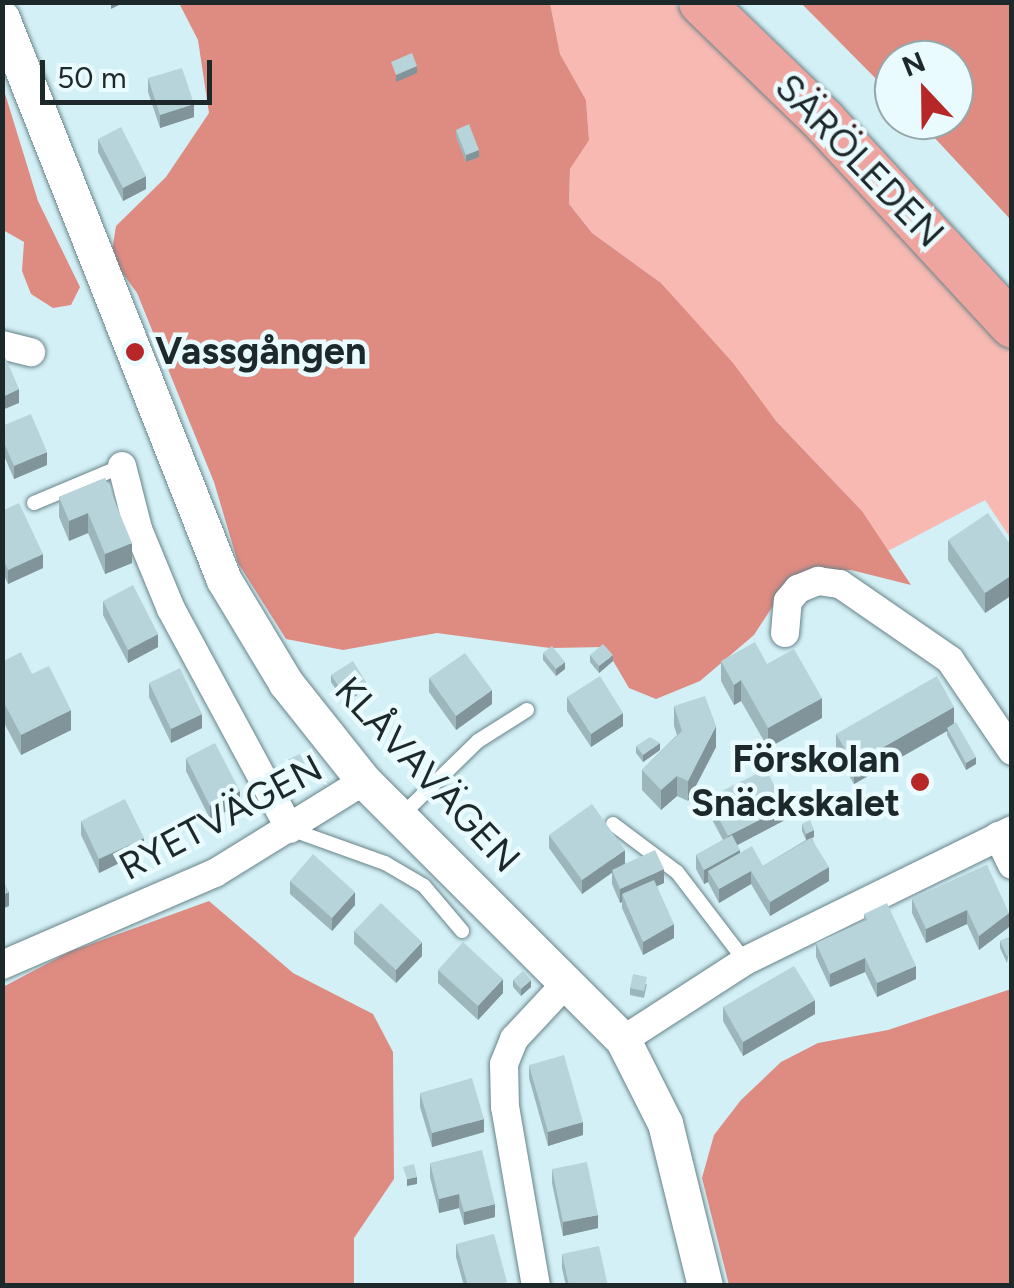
<!DOCTYPE html>
<html>
<head>
<meta charset="utf-8">
<style>
  body { margin:0 }
  #map { position:relative; width:1014px; height:1288px; overflow:hidden; background:#d3f0f6; font-family:Figtree,sans-serif }
  div>[style] { position:absolute }
  .green>* { inset:0; background:#f7b9b1 }
  .forest>* { inset:0; background:#de8b82 }
  .roads { filter:drop-shadow(0 0 2px #688388) drop-shadow(0 0 2px #688388) }
  .service>* { height:14px; margin:-7px; padding:0 7px; transform-origin:7px; border-radius:7px; background:#fff }
  .minor>* { height:28px; margin:-14px; padding:0 14px; transform-origin:14px; border-radius:14px; background:#fff }
  .tertiary>* { height:35px; margin:-17.5px; padding:0 17.5px; transform-origin:17.5px; border-radius:17.5px; background:#fff }
  .primary>* { height:45px; margin:-22.5px; padding:0 22.5px; transform-origin:22.5px; border-radius:22.5px; background:#eea49f }
  .wall>* { inset:0; background:#9db6bb }
  .shaded-wall>* { inset:0; background:#809499 }
  .building>* { inset:0; background:#b7d4da }
  .dots>* { width:28px; height:28px; translate:-50% -50%; box-sizing:border-box; border:5px solid #e9fbfe; border-radius:50% }
  span { translate:-50% -50%; white-space:nowrap; text-align:center; line-height:1.15; -webkit-text-stroke:9px #e9fbfe; paint-order:stroke }
  .street-label { font-size:38px; color:#1d282b }
  .poi-label { font-size:38px; color:#1d282b; font-weight:700 }
  .left { translate:0 -50%; text-align:left }
  .right { translate:-100% -50%; text-align:right }
  .frame { position:absolute; inset:0; border:5px solid #1d282b; pointer-events:none }
  .north { position:absolute; left:874px; top:40px; width:100px; height:100px; box-sizing:border-box; background:#e9fbfe; border:2px solid #97a7aa; border-radius:50%; rotate:338deg; font-size:28px; font-weight:700; line-height:40px; text-align:center; color:#1d282b }
  .north::after { content:''; display:block; margin:auto; width:35px; height:45px; background:#b72728; clip-path:polygon(50% 0,100% 100%,50% 72%,0 100%) }
  .scale { position:absolute; left:40px; top:60px; width:172px; height:45px; box-sizing:border-box; border:5px solid #1d282b; border-top:0; padding-left:12px; font-size:30px; line-height:35px; white-space:nowrap; color:#1d282b; -webkit-text-stroke:8px #e9fbfe; paint-order:stroke }
</style>
</head>
<body>
<div id="map">
  <div class="green">
    <i style="clip-path:polygon(550px 3px,673px 3px,797px 112px,1011px 344px,1011px 539px,985px 500px,888px 551px,862px 511px,776px 421px,661px 283px,592px 233px,569px 204px,570px 169px,589px 139px,586px 100px,560px 54px)"></i>
  </div>
  <div class="forest">
    <i style="clip-path:polygon(179px 3px,550px 3px,560px 54px,586px 100px,589px 140px,570px 169px,569px 204px,592px 233px,661px 283px,733px 363px,776px 421px,862px 511px,911px 585px,851px 570px,793px 575px,754px 635px,700px 681px,656px 699px,629px 688px,605px 647px,550px 648px,437px 633px,343px 650px,286px 639px,238px 563px,214px 482px,137px 293px,111px 257px,116px 226px,166px 177px,209px 113px,198px 40px)"></i>
    <i style="clip-path:polygon(801px 3px,1011px 3px,1011px 220px,918px 120px,954px 120px,954px 60px,894px 60px,894px 97px)"></i>
    <i style="clip-path:polygon(3px 87px,38px 201px,80px 287px,71px 305px,53px 308px,31px 294px,22px 271px,24px 242px,3px 230px)"></i>
    <i style="clip-path:polygon(209px 901px,293px 973px,373px 1014px,393px 1052px,394px 1179px,354px 1238px,354px 1285px,3px 1285px,3px 987px,69px 952px)"></i>
    <i style="clip-path:polygon(1011px 989px,1011px 1285px,729px 1285px,702px 1178px,714px 1135px,741px 1100px,781px 1062px,818px 1043px,888px 1030px)"></i>
  </div>
  <div class="roads">
    <div class="service">
      <i style="left:34px;top:503px;width:95px;rotate:-22.8deg"></i>
      <i style="left:402px;top:815px;width:106px;rotate:-44.2deg"></i>
      <i style="left:478px;top:741px;width:58px;rotate:-32.3deg"></i>
      <i style="left:613px;top:824px;width:80px;rotate:36.9deg"></i>
      <i style="left:677px;top:872px;width:112px;rotate:52.6deg"></i>
      <i style="left:290px;top:829px;width:101px;rotate:19.7deg"></i>
      <i style="left:385px;top:863px;width:45px;rotate:30.5deg"></i>
      <i style="left:424px;top:886px;width:59px;rotate:49.8deg"></i>
    </div>
    <div class="minor">
      <i style="left:2px;top:345px;width:30px;rotate:14deg"></i>
      <i style="left:122px;top:466px;width:65px;rotate:75.7deg"></i>
      <i style="left:138px;top:529px;width:87px;rotate:67.6deg"></i>
      <i style="left:171px;top:609px;width:250px;rotate:61.6deg"></i>
      <i style="left:785px;top:633px;width:32px;rotate:-85deg"></i>
      <i style="left:788px;top:601px;width:16px;rotate:-50deg"></i>
      <i style="left:798px;top:589px;width:22px;rotate:-22deg"></i>
      <i style="left:818px;top:581px;width:22px;rotate:8deg"></i>
      <i style="left:840px;top:584px;width:134px;rotate:34.6deg"></i>
      <i style="left:950px;top:660px;width:110px;rotate:55.7deg"></i>
      <i style="left:998px;top:836px;width:32px;rotate:64deg"></i>
      <i style="left:2px;top:965px;width:232px;rotate:-23.4deg"></i>
      <i style="left:215px;top:873px;width:175px;rotate:-31.7deg"></i>
      <i style="left:623px;top:1040px;width:145px;rotate:-32.9deg"></i>
      <i style="left:745px;top:961px;width:297px;rotate:-26.1deg"></i>
      <i style="left:536px;top:1286px;width:182px;rotate:-99.8deg"></i>
      <i style="left:505px;top:1107px;width:43px;rotate:-91.3deg"></i>
      <i style="left:504px;top:1064px;width:27px;rotate:-68deg"></i>
      <i style="left:514px;top:1039px;width:79px;rotate:-47deg"></i>
    </div>
    <div class="tertiary">
      <i style="left:2px;top:18px;width:604px;rotate:68.45deg"></i>
      <i style="left:224px;top:580px;width:120px;rotate:59deg"></i>
      <i style="left:286px;top:683px;width:125px;rotate:51.5deg"></i>
      <i style="left:364px;top:781px;width:366px;rotate:45deg"></i>
      <i style="left:623px;top:1040px;width:93px;rotate:63.2deg"></i>
      <i style="left:665px;top:1123px;width:168px;rotate:76.2deg"></i>
    </div>
    <div class="primary">
      <i style="left:701px;top:2px;width:170px;rotate:44deg"></i>
      <i style="left:823px;top:120px;width:279px;rotate:47.3deg"></i>
    </div>
  </div>
  <div class="wall">
    <i style="clip-path:polygon(148px 78px,194px 117px,160px 128px,148px 92px)"></i>
    <i style="clip-path:polygon(456px 130px,479px 157px,466px 162px,456px 137px)"></i>
    <i style="clip-path:polygon(98px 139px,146px 189px,123px 201px,98px 152px)"></i>
    <i style="clip-path:polygon(2px 426px,47px 465px,14px 479px,2px 451px)"></i>
    <i style="clip-path:polygon(105px 478px,132px 563px,105px 574px,88px 533px,69px 541px,59px 517px,59px 497px)"></i>
    <i style="clip-path:polygon(2px 511px,43px 568px,8px 584px,2px 571px)"></i>
    <i style="clip-path:polygon(948px 540px,1012px 547px,1012px 595px,985px 613px,948px 560px)"></i>
    <i style="clip-path:polygon(103px 601px,158px 647px,128px 663px,103px 615px)"></i>
    <i style="clip-path:polygon(543px 653px,565px 669px,556px 676px,543px 660px)"></i>
    <i style="clip-path:polygon(590px 655px,613px 661px,599px 673px,590px 662px)"></i>
    <i style="clip-path:polygon(721px 661px,767px 664px,822px 718px,768px 748px,741px 701px,734px 705px,721px 681px)"></i>
    <i style="clip-path:polygon(2px 662px,32px 674px,71px 730px,21px 755px,2px 719px)"></i>
    <i style="clip-path:polygon(331px 675px,366px 689px,345px 703px,331px 682px)"></i>
    <i style="clip-path:polygon(429px 678px,492px 704px,456px 730px,429px 692px)"></i>
    <i style="clip-path:polygon(149px 683px,202px 728px,171px 743px,149px 697px)"></i>
    <i style="clip-path:polygon(567px 697px,623px 726px,591px 747px,567px 711px)"></i>
    <i style="clip-path:polygon(674px 706px,716px 747px,688px 801px,677px 796px,661px 810px,642px 790px,642px 770px,677px 735px,674px 726px)"></i>
    <i style="clip-path:polygon(954px 724px,976px 764px,966px 770px,947px 735px,947px 731px,854px 784px,836px 754px,836px 734px)"></i>
    <i style="clip-path:polygon(636px 746px,660px 750px,643px 762px,636px 753px)"></i>
    <i style="clip-path:polygon(186px 758px,240px 805px,210px 819px,186px 771px)"></i>
    <i style="clip-path:polygon(287px 760px,307px 776px,294px 782px,287px 767px)"></i>
    <i style="clip-path:polygon(708px 798px,785px 820px,737px 845px,740px 853px,763px 866px,806px 840px,802px 831px,802px 824px,814px 837px,812px 838px,829px 881px,770px 916px,751px 884px,719px 903px,708px 882px,704px 884px,696px 869px,696px 855px,723px 840px,708px 812px)"></i>
    <i style="clip-path:polygon(81px 821px,144px 851px,99px 873px,81px 835px)"></i>
    <i style="clip-path:polygon(549px 835px,625px 863px,664px 883px,657px 886px,674px 938px,643px 955px,622px 908px,622px 902px,620px 903px,612px 884px,612px 873px,582px 894px,549px 848px)"></i>
    <i style="clip-path:polygon(987px 865px,1009px 927px,979px 950px,967px 924px,926px 943px,912px 913px,912px 899px)"></i>
    <i style="clip-path:polygon(290px 881px,355px 905px,332px 931px,290px 894px)"></i>
    <i style="clip-path:polygon(864px 914px,916px 979px,877px 997px,865px 972px,830px 987px,816px 957px,816px 943px,864px 921px)"></i>
    <i style="clip-path:polygon(354px 931px,422px 956px,396px 983px,354px 944px)"></i>
    <i style="clip-path:polygon(1012px 936px,1007px 963px,1000px 948px,1000px 941px)"></i>
    <i style="clip-path:polygon(438px 970px,503px 993px,478px 1020px,438px 983px)"></i>
    <i style="clip-path:polygon(513px 980px,531px 987px,521px 996px,513px 987px)"></i>
    <i style="clip-path:polygon(647px 984px,644px 998px,630px 995px,630px 988px)"></i>
    <i style="clip-path:polygon(723px 1007px,815px 1014px,743px 1056px,723px 1021px)"></i>
    <i style="clip-path:polygon(529px 1065px,583px 1135px,548px 1146px,529px 1078px)"></i>
    <i style="clip-path:polygon(420px 1093px,484px 1132px,432px 1147px,420px 1107px)"></i>
    <i style="clip-path:polygon(430px 1163px,495px 1217px,464px 1225px,459px 1208px,439px 1213px,430px 1177px)"></i>
    <i style="clip-path:polygon(552px 1169px,598px 1228px,563px 1236px,552px 1183px)"></i>
    <i style="clip-path:polygon(456px 1244px,507px 1286px,464px 1286px,456px 1257px)"></i>
    <i style="clip-path:polygon(562px 1254px,608px 1286px,566px 1286px,562px 1268px)"></i>
  </div>
  <div class="shaded-wall">
    <i style="clip-path:polygon(111px 2px,125px 2px,111px 9px)"></i>
    <i style="clip-path:polygon(417px 66px,417px 73px,396px 82px,396px 75px)"></i>
    <i style="clip-path:polygon(194px 104px,194px 117px,160px 128px,160px 115px)"></i>
    <i style="clip-path:polygon(479px 150px,479px 157px,466px 162px,466px 155px)"></i>
    <i style="clip-path:polygon(146px 176px,146px 189px,123px 201px,123px 188px)"></i>
    <i style="clip-path:polygon(5px 278px,5px 292px,2px 293px,2px 279px)"></i>
    <i style="clip-path:polygon(19px 389px,19px 403px,2px 410px,2px 397px)"></i>
    <i style="clip-path:polygon(47px 452px,47px 465px,14px 479px,14px 466px)"></i>
    <i style="clip-path:polygon(88px 513px,88px 533px,69px 541px,69px 521px)"></i>
    <i style="clip-path:polygon(132px 543px,132px 563px,105px 574px,105px 554px)"></i>
    <i style="clip-path:polygon(43px 554px,43px 568px,8px 584px,8px 570px)"></i>
    <i style="clip-path:polygon(1012px 575px,1012px 595px,985px 613px,985px 593px)"></i>
    <i style="clip-path:polygon(158px 634px,158px 647px,128px 663px,128px 650px)"></i>
    <i style="clip-path:polygon(613px 655px,613px 661px,599px 673px,599px 666px)"></i>
    <i style="clip-path:polygon(565px 662px,565px 669px,556px 676px,556px 669px)"></i>
    <i style="clip-path:polygon(741px 680px,741px 701px,734px 705px,734px 685px)"></i>
    <i style="clip-path:polygon(366px 682px,366px 689px,345px 703px,345px 696px)"></i>
    <i style="clip-path:polygon(492px 690px,492px 704px,456px 730px,456px 716px)"></i>
    <i style="clip-path:polygon(822px 698px,822px 718px,768px 748px,768px 728px)"></i>
    <i style="clip-path:polygon(954px 707px,954px 727px,854px 784px,854px 764px)"></i>
    <i style="clip-path:polygon(71px 710px,71px 730px,21px 755px,21px 735px)"></i>
    <i style="clip-path:polygon(623px 713px,623px 726px,591px 747px,591px 734px)"></i>
    <i style="clip-path:polygon(202px 714px,202px 728px,171px 743px,171px 729px)"></i>
    <i style="clip-path:polygon(716px 726px,716px 747px,688px 801px,688px 781px)"></i>
    <i style="clip-path:polygon(660px 743px,660px 750px,643px 762px,643px 755px)"></i>
    <i style="clip-path:polygon(976px 757px,976px 764px,966px 770px,966px 763px)"></i>
    <i style="clip-path:polygon(307px 769px,307px 776px,294px 782px,294px 775px)"></i>
    <i style="clip-path:polygon(677px 776px,677px 796px,661px 810px,661px 790px)"></i>
    <i style="clip-path:polygon(240px 791px,240px 805px,210px 819px,210px 806px)"></i>
    <i style="clip-path:polygon(785px 807px,785px 820px,728px 850px,728px 836px)"></i>
    <i style="clip-path:polygon(814px 830px,814px 837px,806px 840px,806px 834px)"></i>
    <i style="clip-path:polygon(144px 838px,144px 851px,99px 873px,99px 859px)"></i>
    <i style="clip-path:polygon(625px 850px,625px 863px,582px 894px,582px 880px)"></i>
    <i style="clip-path:polygon(740px 850px,740px 864px,708px 871px,708px 882px,704px 884px,704px 870px)"></i>
    <i style="clip-path:polygon(829px 867px,829px 881px,770px 916px,770px 902px)"></i>
    <i style="clip-path:polygon(664px 869px,664px 883px,625px 901px,622px 894px,622px 902px,620px 903px,620px 889px)"></i>
    <i style="clip-path:polygon(751px 871px,751px 884px,719px 903px,719px 889px)"></i>
    <i style="clip-path:polygon(9px 892px,9px 906px,2px 909px,2px 895px)"></i>
    <i style="clip-path:polygon(355px 892px,355px 905px,332px 931px,332px 918px)"></i>
    <i style="clip-path:polygon(967px 910px,967px 924px,926px 943px,926px 929px)"></i>
    <i style="clip-path:polygon(1009px 913px,1009px 927px,979px 950px,979px 936px)"></i>
    <i style="clip-path:polygon(674px 924px,674px 938px,643px 955px,643px 942px)"></i>
    <i style="clip-path:polygon(422px 942px,422px 956px,396px 983px,396px 970px)"></i>
    <i style="clip-path:polygon(865px 958px,865px 972px,830px 987px,830px 974px)"></i>
    <i style="clip-path:polygon(916px 966px,916px 979px,877px 997px,877px 983px)"></i>
    <i style="clip-path:polygon(503px 979px,503px 993px,478px 1020px,478px 1006px)"></i>
    <i style="clip-path:polygon(531px 980px,531px 987px,521px 996px,521px 989px)"></i>
    <i style="clip-path:polygon(815px 1000px,815px 1014px,743px 1056px,743px 1042px)"></i>
    <i style="clip-path:polygon(484px 1119px,484px 1132px,432px 1147px,432px 1133px)"></i>
    <i style="clip-path:polygon(583px 1122px,583px 1135px,548px 1146px,548px 1132px)"></i>
    <i style="clip-path:polygon(417px 1177px,417px 1184px,407px 1186px,407px 1179px)"></i>
    <i style="clip-path:polygon(459px 1194px,459px 1208px,439px 1213px,439px 1199px)"></i>
    <i style="clip-path:polygon(495px 1204px,495px 1217px,464px 1225px,464px 1212px)"></i>
    <i style="clip-path:polygon(598px 1215px,598px 1228px,563px 1236px,563px 1222px)"></i>
  </div>
  <div class="building">
    <i style="clip-path:polygon(412px 53px,417px 66px,396px 75px,391px 62px)"></i>
    <i style="clip-path:polygon(182px 68px,194px 104px,160px 115px,148px 78px)"></i>
    <i style="clip-path:polygon(469px 124px,479px 150px,466px 155px,456px 130px)"></i>
    <i style="clip-path:polygon(121px 127px,146px 176px,123px 188px,98px 139px)"></i>
    <i style="clip-path:polygon(2px 350px,19px 389px,2px 397px)"></i>
    <i style="clip-path:polygon(31px 414px,47px 452px,14px 466px,2px 438px,2px 426px)"></i>
    <i style="clip-path:polygon(105px 478px,132px 543px,105px 554px,88px 513px,69px 521px,59px 497px)"></i>
    <i style="clip-path:polygon(19px 503px,43px 554px,8px 570px,2px 557px,2px 511px)"></i>
    <i style="clip-path:polygon(988px 513px,1012px 547px,1012px 575px,985px 593px,948px 540px)"></i>
    <i style="clip-path:polygon(133px 585px,158px 634px,128px 650px,103px 601px)"></i>
    <i style="clip-path:polygon(755px 642px,767px 664px,794px 649px,822px 698px,768px 728px,741px 680px,734px 685px,721px 661px)"></i>
    <i style="clip-path:polygon(603px 644px,613px 655px,599px 666px,590px 655px)"></i>
    <i style="clip-path:polygon(552px 646px,565px 662px,556px 669px,543px 653px)"></i>
    <i style="clip-path:polygon(21px 652px,32px 674px,49px 666px,71px 710px,21px 735px,2px 699px,2px 662px)"></i>
    <i style="clip-path:polygon(465px 653px,492px 690px,456px 716px,429px 678px)"></i>
    <i style="clip-path:polygon(353px 661px,366px 682px,345px 696px,331px 675px)"></i>
    <i style="clip-path:polygon(180px 668px,202px 714px,171px 729px,149px 683px)"></i>
    <i style="clip-path:polygon(600px 676px,623px 713px,591px 734px,567px 697px)"></i>
    <i style="clip-path:polygon(937px 676px,954px 707px,854px 764px,836px 734px)"></i>
    <i style="clip-path:polygon(705px 696px,716px 726px,688px 781px,677px 776px,661px 790px,642px 770px,682px 731px,674px 706px)"></i>
    <i style="clip-path:polygon(956px 722px,976px 757px,966px 763px,947px 728px)"></i>
    <i style="clip-path:polygon(650px 737px,660px 743px,643px 755px,636px 746px)"></i>
    <i style="clip-path:polygon(215px 743px,240px 791px,210px 806px,186px 758px)"></i>
    <i style="clip-path:polygon(300px 754px,307px 769px,294px 775px,287px 760px)"></i>
    <i style="clip-path:polygon(766px 769px,785px 807px,728px 836px,708px 798px)"></i>
    <i style="clip-path:polygon(125px 799px,144px 838px,99px 859px,81px 821px)"></i>
    <i style="clip-path:polygon(592px 804px,625px 850px,582px 880px,549px 835px)"></i>
    <i style="clip-path:polygon(810px 820px,814px 830px,806px 834px,802px 824px)"></i>
    <i style="clip-path:polygon(732px 835px,740px 850px,704px 870px,696px 855px)"></i>
    <i style="clip-path:polygon(811px 838px,829px 867px,770px 902px,751px 871px,719px 889px,708px 871px,752px 846px,763px 866px)"></i>
    <i style="clip-path:polygon(655px 850px,664px 869px,620px 889px,612px 870px)"></i>
    <i style="clip-path:polygon(313px 854px,355px 892px,332px 918px,290px 881px)"></i>
    <i style="clip-path:polygon(987px 865px,1009px 913px,979px 936px,967px 910px,926px 929px,912px 899px)"></i>
    <i style="clip-path:polygon(2px 878px,9px 892px,2px 895px)"></i>
    <i style="clip-path:polygon(654px 880px,674px 924px,643px 942px,622px 894px)"></i>
    <i style="clip-path:polygon(381px 903px,422px 942px,396px 970px,354px 931px)"></i>
    <i style="clip-path:polygon(887px 903px,916px 966px,877px 983px,865px 958px,830px 974px,816px 943px,867px 920px,864px 914px)"></i>
    <i style="clip-path:polygon(1012px 936px,1012px 954px,1007px 956px,1000px 941px)"></i>
    <i style="clip-path:polygon(463px 942px,503px 979px,478px 1006px,438px 970px)"></i>
    <i style="clip-path:polygon(794px 966px,815px 1000px,743px 1042px,723px 1007px)"></i>
    <i style="clip-path:polygon(523px 971px,531px 980px,521px 989px,513px 980px)"></i>
    <i style="clip-path:polygon(633px 974px,647px 977px,644px 991px,630px 988px)"></i>
    <i style="clip-path:polygon(564px 1055px,583px 1122px,548px 1132px,529px 1065px)"></i>
    <i style="clip-path:polygon(472px 1078px,484px 1119px,432px 1133px,420px 1093px)"></i>
    <i style="clip-path:polygon(482px 1150px,495px 1204px,464px 1212px,459px 1194px,439px 1199px,430px 1163px)"></i>
    <i style="clip-path:polygon(587px 1162px,598px 1215px,563px 1222px,552px 1169px)"></i>
    <i style="clip-path:polygon(414px 1164px,417px 1177px,407px 1179px,403px 1167px)"></i>
    <i style="clip-path:polygon(494px 1234px,507px 1282px,495px 1286px,468px 1286px,456px 1244px)"></i>
    <i style="clip-path:polygon(599px 1246px,608px 1286px,569px 1286px,562px 1254px)"></i>
  </div>
  <div class="dots">
    <i style="left:135px;top:352px;background:#b72728"></i>
    <i style="left:920px;top:782px;background:#b72728"></i>
  </div>
  <div class="street-label">
    <span style="left:859px;top:161px;rotate:46deg">SÄRÖLEDEN</span>
    <span style="left:427px;top:775px;rotate:47deg">KLÅVAVÄGEN</span>
    <span style="left:221px;top:818px;rotate:-28deg">RYETVÄGEN</span>
  </div>
  <div class="poi-label">
    <span class="left" style="left:155px;top:352px">Vassgången</span>
    <span class="right" style="left:900px;top:782px">Förskolan<br>Snäckskalet</span>
  </div>
  <div class="frame"></div>
  <div class="north">N</div>
  <div class="scale">50 m</div>
</div>
</body>
</html>
